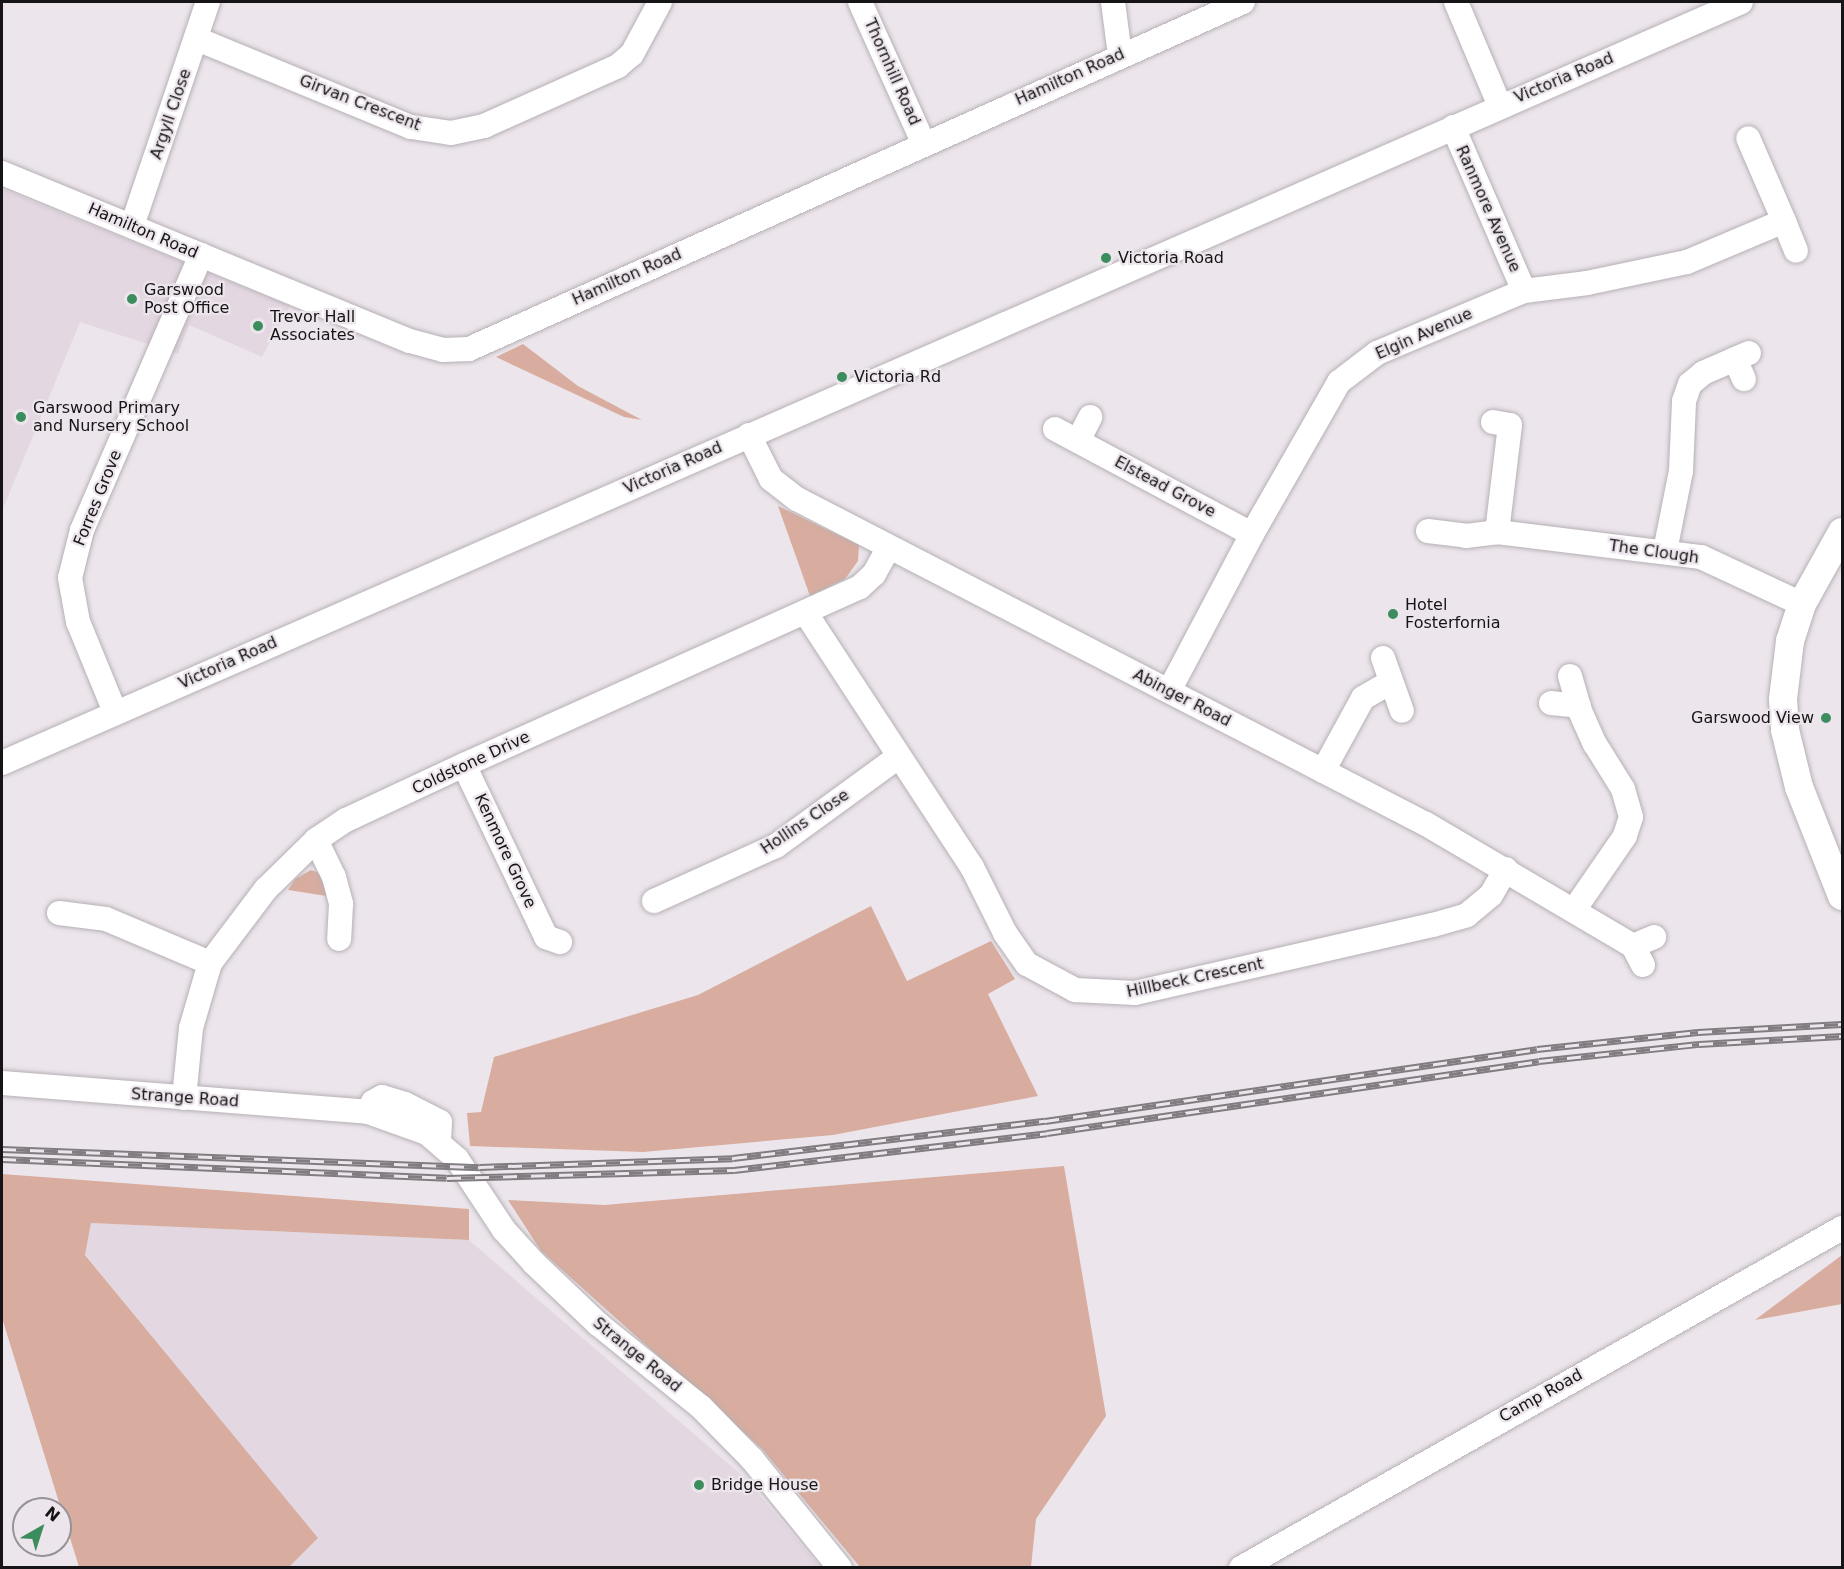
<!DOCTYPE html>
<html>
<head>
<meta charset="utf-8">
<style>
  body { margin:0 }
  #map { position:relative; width:1844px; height:1569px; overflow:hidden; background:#ece6ec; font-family:"DejaVu Sans",sans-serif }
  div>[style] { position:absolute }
  .built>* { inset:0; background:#e3d7e2 }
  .green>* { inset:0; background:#d8ad9f }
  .roads { filter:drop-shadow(0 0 2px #b6b0b5) drop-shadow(0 0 2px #b6b0b5) }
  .minor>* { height:24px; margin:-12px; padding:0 12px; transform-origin:12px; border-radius:12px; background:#fff }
  .tertiary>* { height:28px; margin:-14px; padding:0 14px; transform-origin:14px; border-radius:14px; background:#fff }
  .rail>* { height:7px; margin-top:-3.5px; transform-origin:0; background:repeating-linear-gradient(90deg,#ece6ec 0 14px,#807c80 0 28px); box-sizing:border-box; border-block:2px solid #807c80 }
  .dots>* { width:16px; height:16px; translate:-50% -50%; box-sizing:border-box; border:3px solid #ece6ec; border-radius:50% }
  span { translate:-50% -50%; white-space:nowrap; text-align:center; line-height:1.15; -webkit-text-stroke:4.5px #ece6ec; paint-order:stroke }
  .street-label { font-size:16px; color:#161416 }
  .poi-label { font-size:16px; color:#161416 }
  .left { translate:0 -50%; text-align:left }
  .right { translate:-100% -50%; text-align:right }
  .frame { position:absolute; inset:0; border:3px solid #161416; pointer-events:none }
  .north { position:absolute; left:12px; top:1497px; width:60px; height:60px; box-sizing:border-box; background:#ece6ec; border:2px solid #969296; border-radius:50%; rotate:39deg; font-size:16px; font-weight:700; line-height:24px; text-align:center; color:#161416 }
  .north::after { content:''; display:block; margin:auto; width:21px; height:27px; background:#3c8d5d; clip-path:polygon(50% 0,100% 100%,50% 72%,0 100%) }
</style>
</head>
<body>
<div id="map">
  <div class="built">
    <i style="clip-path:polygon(2px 189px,290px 306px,262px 357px,189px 325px,178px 354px,80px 322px,2px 511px)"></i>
    <i style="clip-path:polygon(91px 1223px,469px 1240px,745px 1478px,820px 1567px,289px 1567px,317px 1539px,85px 1254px)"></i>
  </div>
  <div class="green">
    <i style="clip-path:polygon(523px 344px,578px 386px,642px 420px,624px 417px,496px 357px)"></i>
    <i style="clip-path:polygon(778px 506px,859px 545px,858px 561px,845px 579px,810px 596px)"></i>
    <i style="clip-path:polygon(311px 870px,330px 877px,333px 897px,288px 890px,295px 879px)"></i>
    <i style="clip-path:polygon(871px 906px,907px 981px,991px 941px,1015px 979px,988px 994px,1038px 1096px,833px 1135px,643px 1152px,470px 1146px,467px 1113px,481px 1112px,494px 1057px,698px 995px)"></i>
    <i style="clip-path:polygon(1064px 1166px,1106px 1416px,1036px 1519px,1031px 1567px,860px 1567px,762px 1449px,541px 1251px,508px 1200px,604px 1205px)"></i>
    <i style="clip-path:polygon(2px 1174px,469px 1209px,469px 1240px,91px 1223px,85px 1255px,318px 1538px,289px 1567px,79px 1567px,2px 1318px)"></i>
    <i style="clip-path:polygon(1842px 1255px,1842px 1304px,1755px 1320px)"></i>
  </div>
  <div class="roads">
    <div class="minor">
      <i style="left:860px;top:2px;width:154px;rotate:65.8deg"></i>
      <i style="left:1113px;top:2px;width:53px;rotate:82.5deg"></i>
      <i style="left:1456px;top:2px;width:113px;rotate:67.1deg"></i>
      <i style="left:197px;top:39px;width:231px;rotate:22.4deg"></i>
      <i style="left:411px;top:127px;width:40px;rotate:8.5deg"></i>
      <i style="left:451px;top:133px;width:34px;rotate:-12deg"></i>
      <i style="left:484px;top:126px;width:147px;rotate:-24.1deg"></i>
      <i style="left:618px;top:66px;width:18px;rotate:-41deg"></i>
      <i style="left:632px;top:54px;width:59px;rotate:-61.7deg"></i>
      <i style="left:1453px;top:127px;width:179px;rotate:66.6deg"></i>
      <i style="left:2px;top:173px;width:441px;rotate:22.4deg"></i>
      <i style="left:410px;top:341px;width:34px;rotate:15deg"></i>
      <i style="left:443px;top:350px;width:26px;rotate:-2deg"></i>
      <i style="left:469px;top:349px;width:848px;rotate:-24.15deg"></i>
      <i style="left:1784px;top:221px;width:32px;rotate:68deg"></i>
      <i style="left:132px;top:226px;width:237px;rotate:-71.3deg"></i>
      <i style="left:1735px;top:359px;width:22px;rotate:66deg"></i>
      <i style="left:1493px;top:422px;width:17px;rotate:10deg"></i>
      <i style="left:1510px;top:425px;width:108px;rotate:96.9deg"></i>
      <i style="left:1055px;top:429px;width:223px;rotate:28.1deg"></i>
      <i style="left:749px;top:435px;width:49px;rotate:63.4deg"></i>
      <i style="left:771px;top:479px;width:33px;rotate:38deg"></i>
      <i style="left:797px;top:499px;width:708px;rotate:27.33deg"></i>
      <i style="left:1426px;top:824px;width:240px;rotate:30.5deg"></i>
      <i style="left:1078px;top:441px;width:27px;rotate:-63deg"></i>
      <i style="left:1428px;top:531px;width:38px;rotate:7deg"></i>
      <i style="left:1466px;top:536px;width:31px;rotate:-7deg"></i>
      <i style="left:1497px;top:532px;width:206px;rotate:7deg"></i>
      <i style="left:1701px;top:557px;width:111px;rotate:25deg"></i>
      <i style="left:1665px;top:551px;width:82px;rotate:-78.7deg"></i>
      <i style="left:1681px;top:471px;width:70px;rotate:-87.5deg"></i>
      <i style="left:1684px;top:401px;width:18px;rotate:-71deg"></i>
      <i style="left:1690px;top:384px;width:17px;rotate:-40deg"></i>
      <i style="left:1703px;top:373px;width:50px;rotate:-23.5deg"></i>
      <i style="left:805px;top:612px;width:305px;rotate:56.8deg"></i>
      <i style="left:972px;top:867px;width:74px;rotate:63.4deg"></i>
      <i style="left:1005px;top:933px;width:38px;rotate:55deg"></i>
      <i style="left:1027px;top:964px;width:55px;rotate:28.4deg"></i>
      <i style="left:1075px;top:990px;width:60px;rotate:2.9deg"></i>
      <i style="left:1135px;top:993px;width:306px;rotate:-12.9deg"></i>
      <i style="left:1433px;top:925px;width:35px;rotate:-16deg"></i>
      <i style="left:1467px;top:915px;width:31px;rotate:-40deg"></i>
      <i style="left:1491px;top:895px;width:30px;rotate:-60deg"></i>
      <i style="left:1383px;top:658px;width:56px;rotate:70.3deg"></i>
      <i style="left:1570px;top:676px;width:36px;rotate:74deg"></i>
      <i style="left:1580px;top:711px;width:36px;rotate:66deg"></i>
      <i style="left:1595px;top:744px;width:53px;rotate:58.1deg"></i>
      <i style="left:1623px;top:789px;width:29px;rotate:74deg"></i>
      <i style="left:1631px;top:817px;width:20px;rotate:108deg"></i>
      <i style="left:1625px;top:836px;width:90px;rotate:124.6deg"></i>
      <i style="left:1169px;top:691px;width:178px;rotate:-62.1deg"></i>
      <i style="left:1252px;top:534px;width:175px;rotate:-60.2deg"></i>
      <i style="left:1339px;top:382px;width:48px;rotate:-37.3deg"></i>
      <i style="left:1377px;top:353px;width:160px;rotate:-22.9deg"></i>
      <i style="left:1524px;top:291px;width:64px;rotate:-7.2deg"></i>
      <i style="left:1587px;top:283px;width:102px;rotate:-11.9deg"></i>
      <i style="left:1687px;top:262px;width:105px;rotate:-22.9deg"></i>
      <i style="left:1784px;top:221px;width:90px;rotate:-113.4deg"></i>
      <i style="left:1551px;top:703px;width:28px;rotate:6deg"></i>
      <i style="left:115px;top:712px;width:97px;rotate:-112.3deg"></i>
      <i style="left:78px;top:622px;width:45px;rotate:-100.3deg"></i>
      <i style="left:70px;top:578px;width:49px;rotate:-76deg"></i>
      <i style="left:82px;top:530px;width:300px;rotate:-66.6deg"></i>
      <i style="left:2px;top:763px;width:1898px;rotate:-23.63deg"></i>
      <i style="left:464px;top:765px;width:191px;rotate:64.5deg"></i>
      <i style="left:546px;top:937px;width:15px;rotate:20deg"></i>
      <i style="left:1323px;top:771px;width:83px;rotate:-61.3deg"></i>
      <i style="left:1363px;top:698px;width:32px;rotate:-30deg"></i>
      <i style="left:316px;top:840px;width:41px;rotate:64.1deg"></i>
      <i style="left:334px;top:877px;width:28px;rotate:75deg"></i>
      <i style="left:341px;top:904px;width:35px;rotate:93deg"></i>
      <i style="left:654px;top:901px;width:134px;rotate:-24.3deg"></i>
      <i style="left:776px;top:846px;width:151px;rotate:-36.1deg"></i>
      <i style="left:59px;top:913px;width:47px;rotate:7.3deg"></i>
      <i style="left:106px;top:919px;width:113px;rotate:22.9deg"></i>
      <i style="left:1643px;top:965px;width:21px;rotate:-118deg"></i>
      <i style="left:1633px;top:946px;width:23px;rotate:-23deg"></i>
      <i style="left:2px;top:1083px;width:367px;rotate:4.5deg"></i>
      <i style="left:368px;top:1112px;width:63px;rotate:19.6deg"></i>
      <i style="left:427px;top:1133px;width:40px;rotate:41deg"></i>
      <i style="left:457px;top:1159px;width:85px;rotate:56.5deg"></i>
      <i style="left:504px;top:1230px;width:45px;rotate:47.7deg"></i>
      <i style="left:534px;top:1263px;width:88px;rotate:43.6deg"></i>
      <i style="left:598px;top:1324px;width:132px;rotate:38.9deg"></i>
      <i style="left:701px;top:1407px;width:73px;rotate:45.6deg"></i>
      <i style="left:752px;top:1459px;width:140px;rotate:51.1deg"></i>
      <i style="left:184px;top:1098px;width:70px;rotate:-84.3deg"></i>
      <i style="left:191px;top:1028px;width:68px;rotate:-73.7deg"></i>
      <i style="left:210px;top:963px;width:93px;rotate:-52.9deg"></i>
      <i style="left:266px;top:889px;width:70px;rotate:-44.4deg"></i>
      <i style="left:316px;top:840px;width:36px;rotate:-34deg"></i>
      <i style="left:346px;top:820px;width:130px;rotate:-25deg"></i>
      <i style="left:464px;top:765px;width:434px;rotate:-24.2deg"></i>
      <i style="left:860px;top:587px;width:19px;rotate:-43deg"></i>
      <i style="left:874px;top:574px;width:29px;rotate:-61deg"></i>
      <i style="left:368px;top:1112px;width:11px;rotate:-63deg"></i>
      <i style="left:373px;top:1102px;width:10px;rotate:-29deg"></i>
      <i style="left:382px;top:1097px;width:24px;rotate:17deg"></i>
      <i style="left:405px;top:1104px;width:39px;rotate:27deg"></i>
      <i style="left:440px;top:1122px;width:18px;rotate:93deg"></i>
      <i style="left:1241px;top:1568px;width:691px;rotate:-29.5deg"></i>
    </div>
    <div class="tertiary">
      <i style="left:1842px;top:532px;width:82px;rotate:119.1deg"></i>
      <i style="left:1802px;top:604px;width:39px;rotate:108deg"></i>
      <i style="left:1790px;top:641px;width:58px;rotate:96.9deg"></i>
      <i style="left:1783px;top:699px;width:31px;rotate:86deg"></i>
      <i style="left:1785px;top:730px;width:59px;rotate:76.2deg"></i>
      <i style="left:1799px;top:787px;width:117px;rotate:68.5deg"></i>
    </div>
  </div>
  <div class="rail">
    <i style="left:2px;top:1149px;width:478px;rotate:2.2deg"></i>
    <i style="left:480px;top:1167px;width:253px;rotate:-2deg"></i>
    <i style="left:733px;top:1158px;width:314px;rotate:-6.8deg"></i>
    <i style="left:1045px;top:1121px;width:497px;rotate:-8.3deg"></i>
    <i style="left:1537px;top:1049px;width:162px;rotate:-6deg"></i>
    <i style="left:1698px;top:1032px;width:144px;rotate:-3.2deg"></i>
    <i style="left:2px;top:1159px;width:445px;rotate:2.4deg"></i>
    <i style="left:447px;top:1178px;width:287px;rotate:-1.6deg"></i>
    <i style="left:734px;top:1170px;width:315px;rotate:-6.7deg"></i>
    <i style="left:1047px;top:1133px;width:497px;rotate:-8.3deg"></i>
    <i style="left:1539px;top:1061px;width:161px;rotate:-6.1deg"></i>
    <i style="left:1699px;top:1044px;width:143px;rotate:-3.2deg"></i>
  </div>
  <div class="dots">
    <i style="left:1106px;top:258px;background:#3c8d5d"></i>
    <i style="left:132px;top:299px;background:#3c8d5d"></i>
    <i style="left:258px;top:326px;background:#3c8d5d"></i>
    <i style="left:842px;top:377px;background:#3c8d5d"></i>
    <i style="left:21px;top:417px;background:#3c8d5d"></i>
    <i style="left:1393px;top:614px;background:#3c8d5d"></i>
    <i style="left:1826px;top:718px;background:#3c8d5d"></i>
    <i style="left:699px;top:1485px;background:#3c8d5d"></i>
  </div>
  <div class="street-label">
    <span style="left:892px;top:72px;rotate:66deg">Thornhill Road</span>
    <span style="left:1070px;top:77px;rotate:-24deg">Hamilton Road</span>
    <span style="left:1564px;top:78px;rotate:-23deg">Victoria Road</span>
    <span style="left:360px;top:103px;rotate:21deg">Girvan Crescent</span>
    <span style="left:171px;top:114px;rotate:-71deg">Argyll Close</span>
    <span style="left:1488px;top:209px;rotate:66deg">Ranmore Avenue</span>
    <span style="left:143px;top:231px;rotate:23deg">Hamilton Road</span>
    <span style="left:627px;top:277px;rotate:-24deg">Hamilton Road</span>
    <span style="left:1424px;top:334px;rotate:-24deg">Elgin Avenue</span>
    <span style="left:673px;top:468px;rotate:-24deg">Victoria Road</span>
    <span style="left:1165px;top:487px;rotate:28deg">Elstead Grove</span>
    <span style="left:98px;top:498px;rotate:-68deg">Forres Grove</span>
    <span style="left:1654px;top:552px;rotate:8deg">The Clough</span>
    <span style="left:228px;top:663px;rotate:-24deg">Victoria Road</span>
    <span style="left:1182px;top:698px;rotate:27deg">Abinger Road</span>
    <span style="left:471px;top:763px;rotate:-25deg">Coldstone Drive</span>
    <span style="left:805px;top:822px;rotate:-34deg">Hollins Close</span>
    <span style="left:505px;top:851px;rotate:65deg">Kenmore Grove</span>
    <span style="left:1195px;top:978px;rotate:-12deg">Hillbeck Crescent</span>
    <span style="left:185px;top:1098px;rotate:4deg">Strange Road</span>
    <span style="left:637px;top:1355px;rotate:39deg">Strange Road</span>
    <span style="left:1541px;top:1396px;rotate:-29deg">Camp Road</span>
  </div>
  <div class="poi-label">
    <span class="left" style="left:1118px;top:258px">Victoria Road</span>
    <span class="left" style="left:144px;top:299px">Garswood<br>Post Office</span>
    <span class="left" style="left:270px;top:326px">Trevor Hall<br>Associates</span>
    <span class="left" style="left:854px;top:377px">Victoria Rd</span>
    <span class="left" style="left:33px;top:417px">Garswood Primary<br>and Nursery School</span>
    <span class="left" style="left:1405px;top:614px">Hotel<br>Fosterfornia</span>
    <span class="right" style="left:1814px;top:718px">Garswood View</span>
    <span class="left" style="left:711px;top:1485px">Bridge House</span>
  </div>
  <div class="frame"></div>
  <div class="north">N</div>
</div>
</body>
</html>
